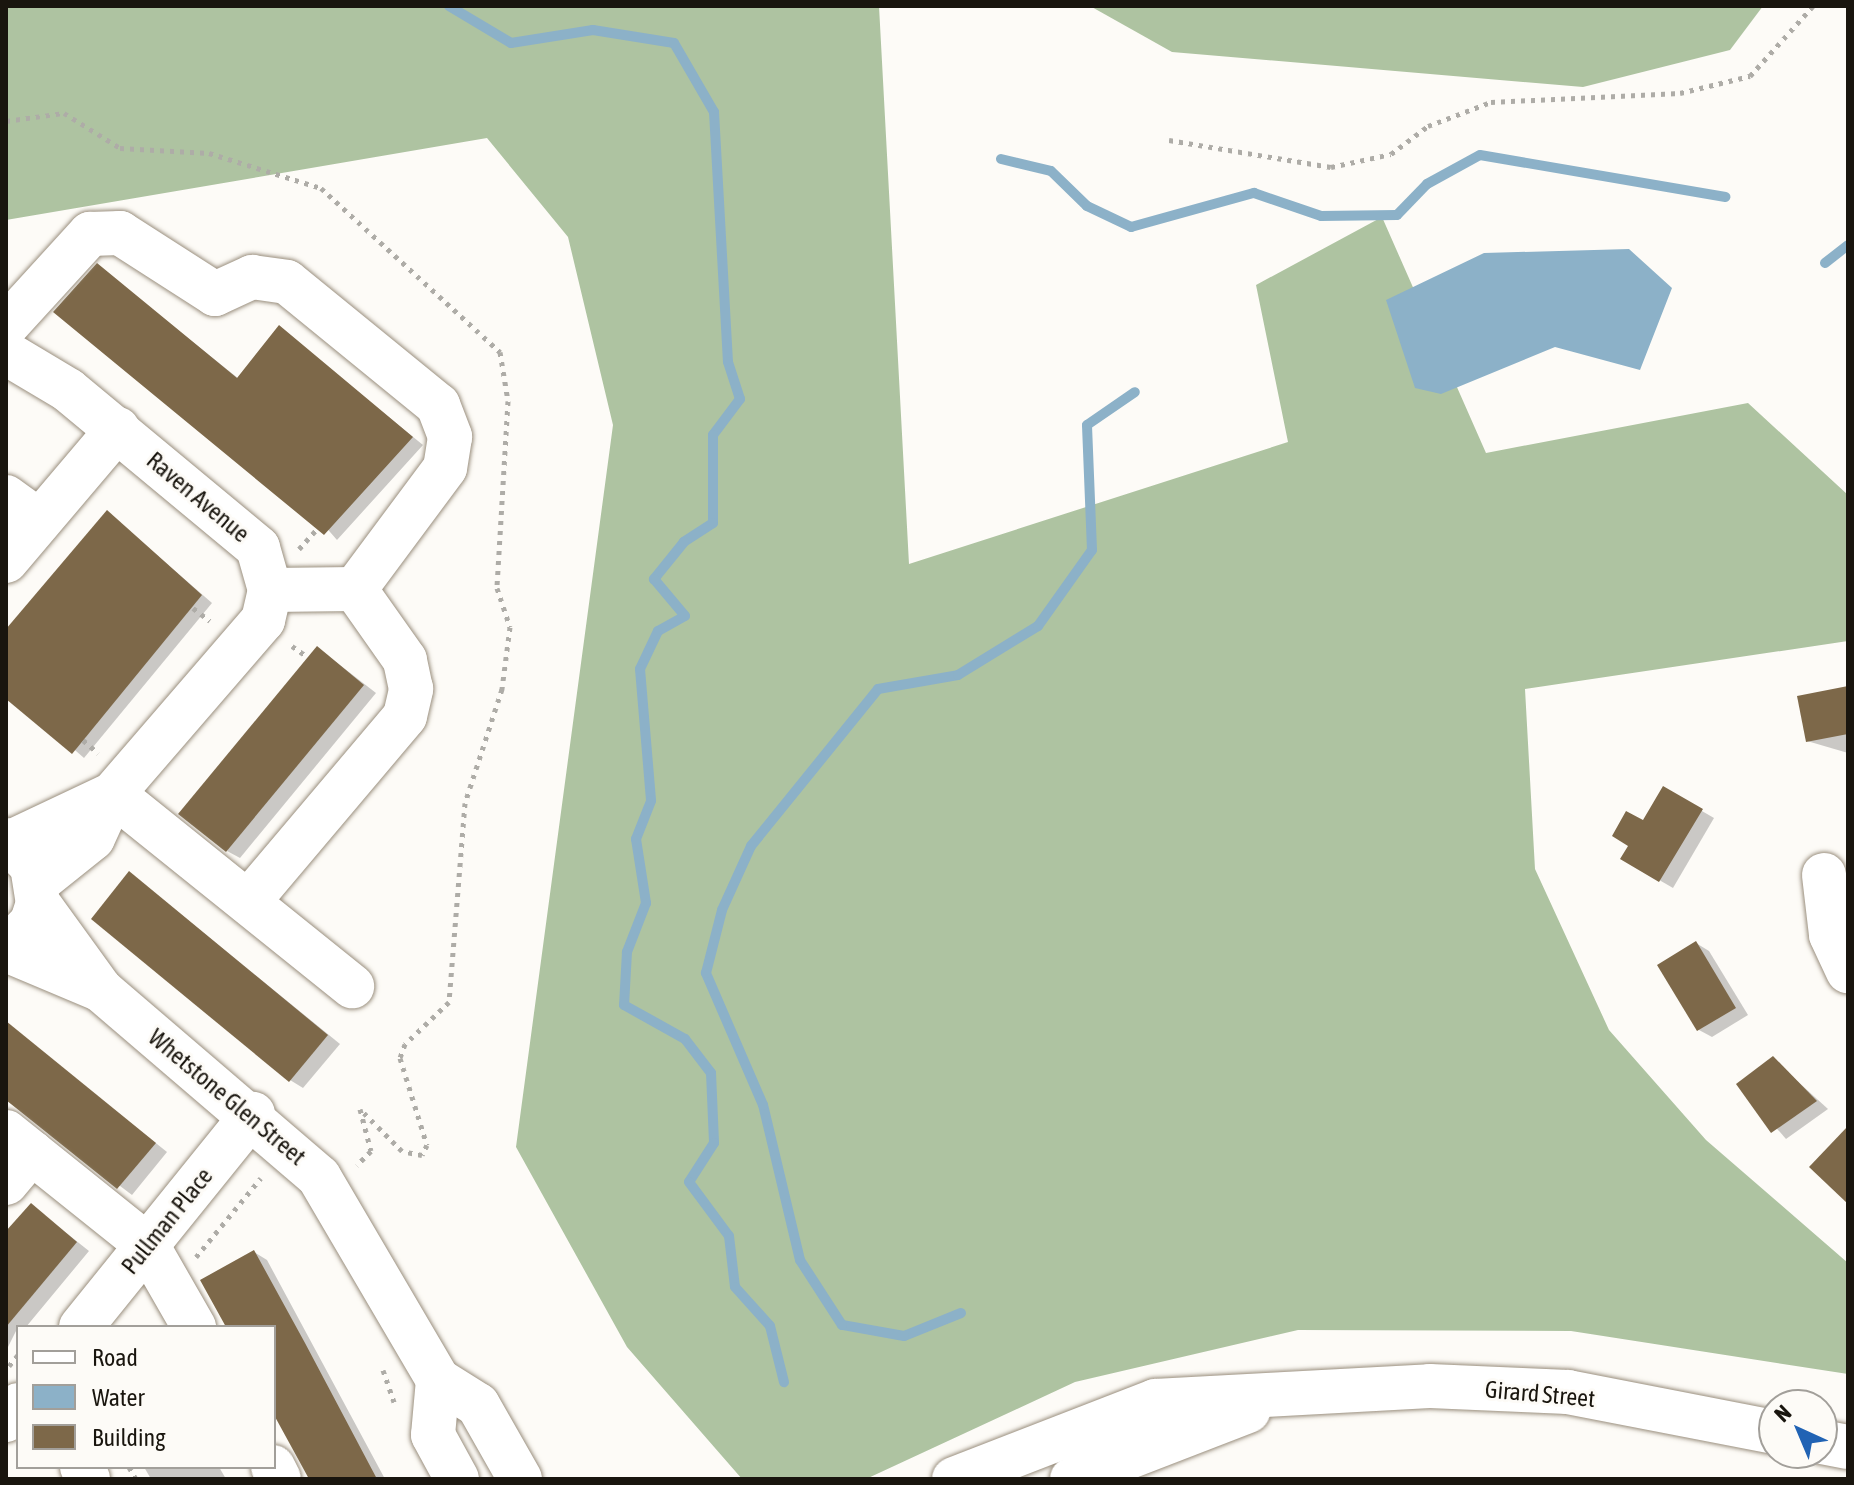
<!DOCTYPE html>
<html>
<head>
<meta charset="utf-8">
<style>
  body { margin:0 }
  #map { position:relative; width:1854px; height:1485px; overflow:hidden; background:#fdfbf7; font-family:"Asap Condensed",sans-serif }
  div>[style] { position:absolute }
  .forest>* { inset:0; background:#aec3a1 }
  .water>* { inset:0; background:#8cb1c8 }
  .shadow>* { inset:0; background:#0003 }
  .stream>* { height:10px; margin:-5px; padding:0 5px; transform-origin:5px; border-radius:5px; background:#8cb1c8 }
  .building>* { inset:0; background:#7d6849 }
  .path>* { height:5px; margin-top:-2.5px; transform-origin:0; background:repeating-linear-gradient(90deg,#aeaca7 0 4px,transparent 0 10px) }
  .roads { filter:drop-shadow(0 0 2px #9a8f7e) drop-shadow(0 0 2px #9a8f7e) }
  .minor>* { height:44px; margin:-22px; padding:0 22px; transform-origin:22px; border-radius:22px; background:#fff }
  span { translate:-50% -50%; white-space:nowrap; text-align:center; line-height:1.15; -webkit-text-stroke:6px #fdfbf7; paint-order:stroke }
  .street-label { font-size:24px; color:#19150e }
  .frame { position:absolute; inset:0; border:8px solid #19150e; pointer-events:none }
  .legend { position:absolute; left:16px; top:1325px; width:260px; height:144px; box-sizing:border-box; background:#fdfbf7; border:2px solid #a29f9a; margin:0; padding:10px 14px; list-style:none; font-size:24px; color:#19150e }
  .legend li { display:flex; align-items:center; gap:16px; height:40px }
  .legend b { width:40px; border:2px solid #a29f9a }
  .north { position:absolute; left:1758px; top:1389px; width:80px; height:80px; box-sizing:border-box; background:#fdfbf7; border:2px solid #a29f9a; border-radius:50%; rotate:316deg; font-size:22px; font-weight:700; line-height:32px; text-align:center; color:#19150e }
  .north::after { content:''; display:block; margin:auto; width:28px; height:36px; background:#2163b4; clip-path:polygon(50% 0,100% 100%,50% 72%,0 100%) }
</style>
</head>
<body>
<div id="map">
  <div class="forest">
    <i style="clip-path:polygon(6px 6px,879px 6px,909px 564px,1288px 442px,1256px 285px,1382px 217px,1486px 453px,1748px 403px,1848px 495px,1848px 641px,1525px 689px,1535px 869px,1609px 1030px,1706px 1140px,1848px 1263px,1848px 1374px,1571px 1331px,1298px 1330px,1075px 1382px,866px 1479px,742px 1479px,627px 1347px,516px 1147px,613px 425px,568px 237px,487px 138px,6px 220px)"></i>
    <i style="clip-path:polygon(1090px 6px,1763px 6px,1730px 50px,1583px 87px,1172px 52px)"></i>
  </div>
  <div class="water">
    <i style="clip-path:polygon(1629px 249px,1672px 288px,1640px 370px,1555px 347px,1441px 394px,1415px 388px,1386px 300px,1484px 253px)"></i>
  </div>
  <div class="shadow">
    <i style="clip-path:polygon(98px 266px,239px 379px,279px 328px,423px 445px,337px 540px)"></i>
    <i style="clip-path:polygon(107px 512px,212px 603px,84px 758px,6px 690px,6px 632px)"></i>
    <i style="clip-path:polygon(318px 648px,376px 693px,240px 858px,227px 851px)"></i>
    <i style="clip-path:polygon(1848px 688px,1848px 753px,1807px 741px)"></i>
    <i style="clip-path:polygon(1664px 789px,1714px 818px,1673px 888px,1623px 859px)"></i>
    <i style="clip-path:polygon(130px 873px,340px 1044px,303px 1088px,290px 1080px)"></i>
    <i style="clip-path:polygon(1696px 943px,1709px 951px,1748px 1015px,1712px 1037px,1699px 1030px)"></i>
    <i style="clip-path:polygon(8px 1025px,167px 1152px,132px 1195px,6px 1100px)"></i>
    <i style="clip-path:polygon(1773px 1059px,1828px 1109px,1786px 1139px,1738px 1084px)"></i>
    <i style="clip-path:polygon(31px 1205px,89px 1251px,26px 1327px,18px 1327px,6px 1351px,6px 1236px)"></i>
    <i style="clip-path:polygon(254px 1252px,267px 1260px,385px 1479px,310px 1479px,274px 1412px,274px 1327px,228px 1327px)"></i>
    <i style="clip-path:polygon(144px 1467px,219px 1467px,226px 1479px,151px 1479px)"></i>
  </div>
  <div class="stream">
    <i style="left:449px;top:6px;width:72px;rotate:30.8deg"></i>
    <i style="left:511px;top:43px;width:83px;rotate:-9deg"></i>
    <i style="left:593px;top:30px;width:82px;rotate:9.1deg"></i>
    <i style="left:674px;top:43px;width:80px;rotate:59.9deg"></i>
    <i style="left:714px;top:112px;width:250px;rotate:86.8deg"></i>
    <i style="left:728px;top:362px;width:39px;rotate:72deg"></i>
    <i style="left:740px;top:399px;width:45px;rotate:126.9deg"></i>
    <i style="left:713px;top:435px;width:88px;rotate:90deg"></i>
    <i style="left:713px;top:523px;width:35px;rotate:147deg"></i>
    <i style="left:684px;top:542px;width:48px;rotate:129deg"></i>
    <i style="left:654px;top:579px;width:48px;rotate:50deg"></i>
    <i style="left:685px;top:616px;width:31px;rotate:151deg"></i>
    <i style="left:658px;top:631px;width:42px;rotate:115.3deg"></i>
    <i style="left:640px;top:669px;width:132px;rotate:85.2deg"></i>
    <i style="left:651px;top:801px;width:41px;rotate:111.5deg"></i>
    <i style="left:636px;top:839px;width:65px;rotate:81.1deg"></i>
    <i style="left:646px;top:903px;width:53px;rotate:111.2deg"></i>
    <i style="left:627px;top:952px;width:53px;rotate:93.2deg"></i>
    <i style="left:624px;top:1005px;width:70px;rotate:29.1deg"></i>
    <i style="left:685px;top:1039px;width:43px;rotate:52.6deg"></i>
    <i style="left:711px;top:1073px;width:70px;rotate:87.5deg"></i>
    <i style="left:714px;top:1143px;width:46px;rotate:122.7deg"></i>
    <i style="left:689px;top:1182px;width:67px;rotate:53.5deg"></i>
    <i style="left:729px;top:1236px;width:51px;rotate:83.3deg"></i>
    <i style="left:735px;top:1287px;width:52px;rotate:48.1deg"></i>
    <i style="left:770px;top:1326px;width:58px;rotate:76deg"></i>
    <i style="left:1001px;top:159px;width:51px;rotate:13.5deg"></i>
    <i style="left:1051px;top:171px;width:50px;rotate:44.2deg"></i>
    <i style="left:1087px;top:206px;width:49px;rotate:25.5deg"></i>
    <i style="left:1131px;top:227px;width:128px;rotate:-15.5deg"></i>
    <i style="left:1254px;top:193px;width:71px;rotate:18.9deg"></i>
    <i style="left:1321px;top:216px;width:76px;rotate:-0.8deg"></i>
    <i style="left:1397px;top:215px;width:43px;rotate:-45.9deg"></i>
    <i style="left:1427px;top:184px;width:60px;rotate:-28.7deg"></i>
    <i style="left:1480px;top:155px;width:249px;rotate:9.7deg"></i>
    <i style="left:1825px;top:263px;width:29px;rotate:-38deg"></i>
    <i style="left:961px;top:1313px;width:61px;rotate:158deg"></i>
    <i style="left:904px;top:1336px;width:63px;rotate:-169.9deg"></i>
    <i style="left:842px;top:1325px;width:77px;rotate:-122.9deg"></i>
    <i style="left:800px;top:1260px;width:159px;rotate:-103.4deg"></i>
    <i style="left:763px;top:1105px;width:144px;rotate:-113.4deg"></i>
    <i style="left:706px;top:973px;width:65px;rotate:-75.7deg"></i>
    <i style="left:722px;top:910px;width:70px;rotate:-65.6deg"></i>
    <i style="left:751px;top:846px;width:202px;rotate:-51deg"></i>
    <i style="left:878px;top:689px;width:81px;rotate:-9.9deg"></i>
    <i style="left:958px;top:675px;width:94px;rotate:-31.5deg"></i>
    <i style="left:1038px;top:626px;width:93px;rotate:-54.6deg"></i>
    <i style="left:1092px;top:550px;width:125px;rotate:-92.3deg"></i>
    <i style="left:1087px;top:425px;width:58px;rotate:-34.5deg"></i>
  </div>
  <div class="building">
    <i style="clip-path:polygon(97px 263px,237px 378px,279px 325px,413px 437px,324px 535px,53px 312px)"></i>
    <i style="clip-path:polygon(107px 510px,202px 595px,72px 754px,6px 699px,6px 629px)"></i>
    <i style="clip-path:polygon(317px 646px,364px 685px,226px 852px,178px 814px)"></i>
    <i style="clip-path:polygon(1848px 686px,1848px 734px,1806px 742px,1797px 696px)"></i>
    <i style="clip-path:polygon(1663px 786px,1703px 809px,1659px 882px,1620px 859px,1628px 846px,1612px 836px,1626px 811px,1643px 820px)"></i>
    <i style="clip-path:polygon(129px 871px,328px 1035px,289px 1082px,91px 919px)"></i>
    <i style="clip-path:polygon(1696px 941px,1736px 1008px,1697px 1031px,1657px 965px)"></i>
    <i style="clip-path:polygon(6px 1021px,156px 1143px,117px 1189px,6px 1100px)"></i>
    <i style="clip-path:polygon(1773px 1056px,1817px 1101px,1771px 1133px,1736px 1084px)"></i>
    <i style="clip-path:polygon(1848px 1126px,1848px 1204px,1809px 1167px)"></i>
    <i style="clip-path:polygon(31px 1203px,77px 1242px,6px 1327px,6px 1231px)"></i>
    <i style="clip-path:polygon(254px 1250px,305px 1343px,377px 1479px,309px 1479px,274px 1415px,274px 1327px,226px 1327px,200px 1280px)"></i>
  </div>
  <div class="path">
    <i style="left:6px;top:121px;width:59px;rotate:-7.9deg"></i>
    <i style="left:64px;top:113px;width:66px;rotate:32deg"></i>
    <i style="left:120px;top:148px;width:89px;rotate:3.2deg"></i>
    <i style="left:209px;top:153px;width:117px;rotate:17.4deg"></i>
    <i style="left:321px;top:188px;width:243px;rotate:42.5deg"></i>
    <i style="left:500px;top:352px;width:50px;rotate:80.7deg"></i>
    <i style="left:508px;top:401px;width:187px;rotate:93.4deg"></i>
    <i style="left:497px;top:588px;width:41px;rotate:71.6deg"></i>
    <i style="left:510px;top:627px;width:63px;rotate:97.4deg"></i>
    <i style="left:502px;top:689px;width:120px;rotate:108deg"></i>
    <i style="left:465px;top:803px;width:200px;rotate:94.6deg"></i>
    <i style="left:449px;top:1002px;width:61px;rotate:136.3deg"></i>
    <i style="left:405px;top:1044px;width:15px;rotate:110deg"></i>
    <i style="left:400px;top:1058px;width:91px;rotate:72.8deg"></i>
    <i style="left:427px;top:1145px;width:11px;rotate:117deg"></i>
    <i style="left:422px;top:1155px;width:20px;rotate:-169deg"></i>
    <i style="left:402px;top:1151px;width:59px;rotate:-135deg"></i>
    <i style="left:360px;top:1109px;width:43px;rotate:75.3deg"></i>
    <i style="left:371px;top:1151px;width:20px;rotate:135deg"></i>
    <i style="left:1169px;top:140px;width:164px;rotate:9.5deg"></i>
    <i style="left:1331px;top:167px;width:61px;rotate:-12.2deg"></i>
    <i style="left:1391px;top:154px;width:46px;rotate:-37.1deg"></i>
    <i style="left:1428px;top:126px;width:67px;rotate:-20.9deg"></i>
    <i style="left:1491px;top:102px;width:189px;rotate:-2.7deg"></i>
    <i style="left:1680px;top:93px;width:72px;rotate:-13.7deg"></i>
    <i style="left:1750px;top:76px;width:94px;rotate:-48deg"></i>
    <i style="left:299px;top:549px;width:27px;rotate:-48deg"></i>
    <i style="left:193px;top:608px;width:21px;rotate:37deg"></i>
    <i style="left:292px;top:646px;width:19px;rotate:35deg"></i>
    <i style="left:83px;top:740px;width:20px;rotate:41deg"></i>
    <i style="left:196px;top:1257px;width:102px;rotate:-50.6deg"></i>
    <i style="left:9px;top:1366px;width:14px;rotate:-51deg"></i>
    <i style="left:383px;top:1370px;width:34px;rotate:71deg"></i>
    <i style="left:129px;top:1467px;width:14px;rotate:60deg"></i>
  </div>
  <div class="roads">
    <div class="minor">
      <i style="left:6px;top:326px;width:125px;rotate:-47.6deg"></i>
      <i style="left:90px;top:234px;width:30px;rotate:-2deg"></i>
      <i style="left:120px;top:233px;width:113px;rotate:32.7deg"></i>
      <i style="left:215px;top:294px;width:41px;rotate:-24.7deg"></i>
      <i style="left:252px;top:277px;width:35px;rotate:8deg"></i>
      <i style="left:287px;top:282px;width:195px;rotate:39.2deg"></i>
      <i style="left:438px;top:405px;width:34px;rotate:69deg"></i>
      <i style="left:450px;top:437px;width:31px;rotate:99deg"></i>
      <i style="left:445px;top:468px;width:151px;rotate:126.6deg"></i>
      <i style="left:6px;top:353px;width:72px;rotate:30.8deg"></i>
      <i style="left:68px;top:390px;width:247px;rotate:39.7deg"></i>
      <i style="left:258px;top:548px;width:44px;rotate:74.1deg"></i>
      <i style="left:270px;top:590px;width:31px;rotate:103deg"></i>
      <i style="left:263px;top:620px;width:230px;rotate:130.8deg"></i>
      <i style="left:113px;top:794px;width:113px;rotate:154.8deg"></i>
      <i style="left:6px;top:497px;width:41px;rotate:36deg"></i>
      <i style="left:6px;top:561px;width:173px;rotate:-49.7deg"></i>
      <i style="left:113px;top:794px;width:307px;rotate:38.8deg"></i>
      <i style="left:6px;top:840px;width:37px;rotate:45deg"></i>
      <i style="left:32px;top:866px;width:37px;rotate:81deg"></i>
      <i style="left:38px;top:903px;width:20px;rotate:108deg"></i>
      <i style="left:32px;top:922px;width:37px;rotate:134deg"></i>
      <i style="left:1824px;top:875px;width:60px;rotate:83.3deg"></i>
      <i style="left:1831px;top:935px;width:40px;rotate:65deg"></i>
      <i style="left:38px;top:882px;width:70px;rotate:-38.7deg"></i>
      <i style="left:93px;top:838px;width:48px;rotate:-65.6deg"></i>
      <i style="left:248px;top:902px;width:243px;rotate:-49.8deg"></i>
      <i style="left:405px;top:716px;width:28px;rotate:-77deg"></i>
      <i style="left:411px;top:689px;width:30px;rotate:-102deg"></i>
      <i style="left:405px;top:660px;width:87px;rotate:-125.2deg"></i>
      <i style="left:355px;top:589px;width:85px;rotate:179.3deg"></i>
      <i style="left:38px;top:903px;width:107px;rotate:54.1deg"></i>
      <i style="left:101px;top:990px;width:287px;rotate:40.6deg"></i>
      <i style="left:319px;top:1177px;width:235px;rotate:59.6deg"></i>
      <i style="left:438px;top:1380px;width:47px;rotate:32deg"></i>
      <i style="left:478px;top:1405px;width:85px;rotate:60.4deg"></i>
      <i style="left:6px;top:950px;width:103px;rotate:22.8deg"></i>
      <i style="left:6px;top:1132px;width:181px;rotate:38.7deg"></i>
      <i style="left:147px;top:1245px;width:95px;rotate:60.2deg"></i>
      <i style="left:6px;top:1183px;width:40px;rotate:-50deg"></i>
      <i style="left:81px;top:1327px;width:274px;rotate:-51.1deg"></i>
      <i style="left:438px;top:1380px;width:55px;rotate:95.2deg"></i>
      <i style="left:433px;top:1435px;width:50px;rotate:61.4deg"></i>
      <i style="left:6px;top:1420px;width:19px;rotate:-51deg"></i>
      <i style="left:1822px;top:1442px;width:26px;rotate:11deg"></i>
      <i style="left:82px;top:1467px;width:13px;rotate:63deg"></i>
      <i style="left:273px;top:1467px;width:13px;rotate:63deg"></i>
      <i style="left:954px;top:1479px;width:216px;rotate:-21.2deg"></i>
      <i style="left:1155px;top:1401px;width:275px;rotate:-3.1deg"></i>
      <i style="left:1430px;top:1386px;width:138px;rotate:2.5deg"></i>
      <i style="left:1568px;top:1392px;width:210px;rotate:11deg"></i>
      <i style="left:1072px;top:1479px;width:189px;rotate:-21.1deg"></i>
    </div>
  </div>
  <div class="street-label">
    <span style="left:198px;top:497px;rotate:40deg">Raven Avenue</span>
    <span style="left:227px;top:1097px;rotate:40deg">Whetstone Glen Street</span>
    <span style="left:167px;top:1221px;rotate:-51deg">Pullman Place</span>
    <span style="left:1540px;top:1394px;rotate:5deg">Girard Street</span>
  </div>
  <div class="frame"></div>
  <ul class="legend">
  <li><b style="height:10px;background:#fff"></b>Road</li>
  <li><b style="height:22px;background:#8cb1c8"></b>Water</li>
  <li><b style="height:22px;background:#7d6849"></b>Building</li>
  </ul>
  <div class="north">N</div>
</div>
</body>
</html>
